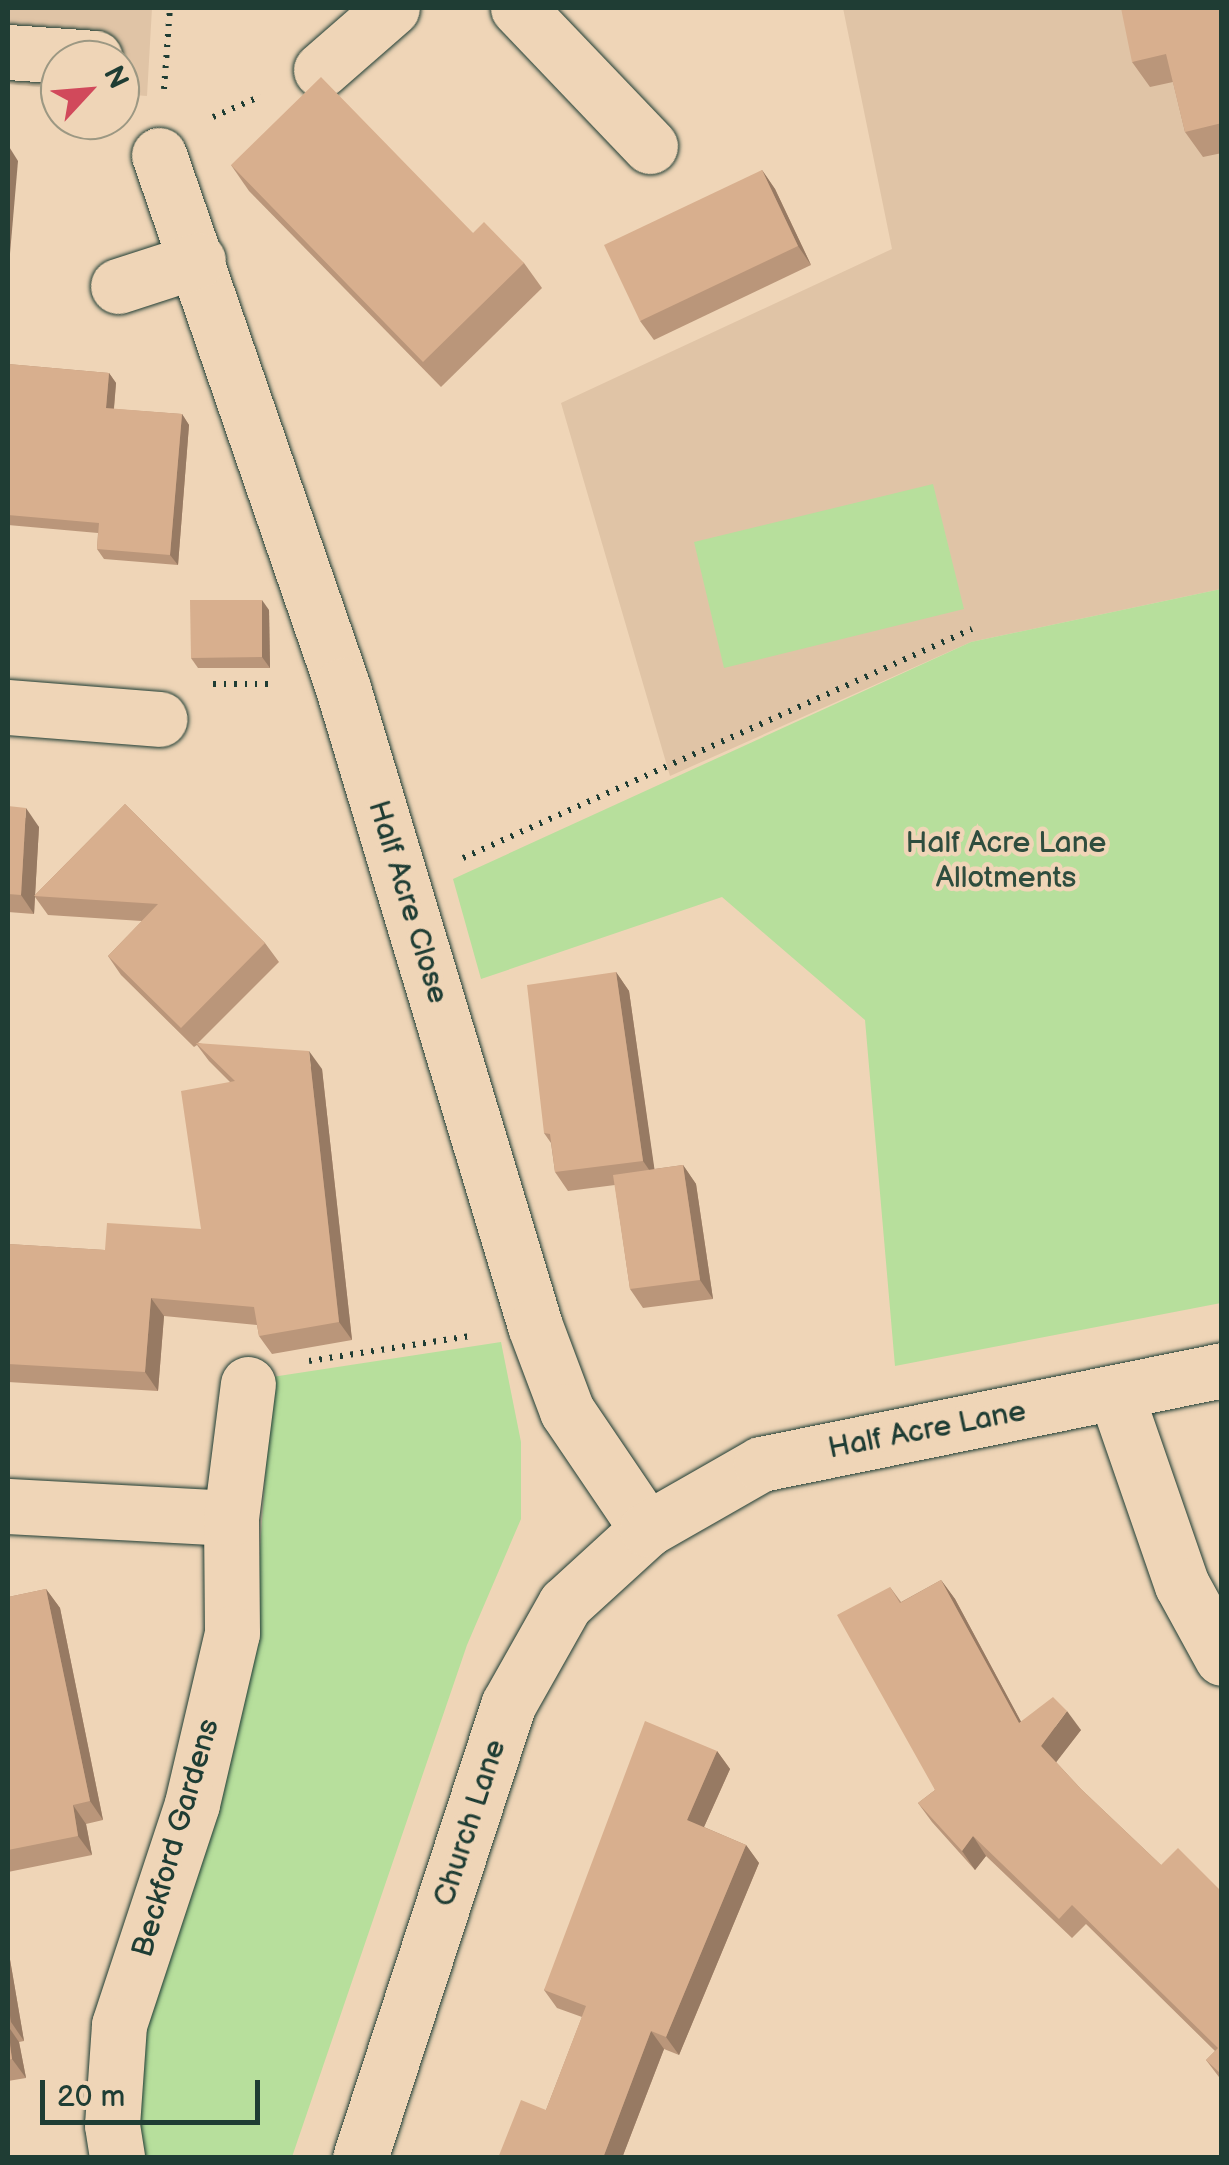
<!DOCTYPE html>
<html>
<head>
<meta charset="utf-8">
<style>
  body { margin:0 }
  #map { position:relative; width:1229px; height:2165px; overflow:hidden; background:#efd5b7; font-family:"Balsamiq Sans",sans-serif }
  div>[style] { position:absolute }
  .built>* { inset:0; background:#e0c4a6 }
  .green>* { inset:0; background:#b7df9c }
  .path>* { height:6px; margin-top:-3px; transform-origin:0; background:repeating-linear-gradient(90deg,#1f3d34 0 2.5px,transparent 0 10.5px) }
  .roads { filter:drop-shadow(0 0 2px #1f3d34) drop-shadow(0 0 2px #1f3d34) }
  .minor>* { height:55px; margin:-27.5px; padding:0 27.5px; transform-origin:27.5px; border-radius:27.5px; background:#efd5b7 }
  .wall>* { inset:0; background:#ba967a }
  .shaded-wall>* { inset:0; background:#977a63 }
  .building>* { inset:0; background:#d8af8e }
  span { translate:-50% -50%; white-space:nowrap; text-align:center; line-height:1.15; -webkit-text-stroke:9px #efd5b7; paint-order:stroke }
  .park-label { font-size:30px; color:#2e4d3e }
  .street-label { font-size:30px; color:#1f3d34 }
  .frame { position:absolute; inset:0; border:10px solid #1f3d34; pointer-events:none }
  .north { position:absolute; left:40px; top:40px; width:100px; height:100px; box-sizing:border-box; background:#efd5b7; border:2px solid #9c9883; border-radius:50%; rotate:64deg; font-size:28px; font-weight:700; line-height:40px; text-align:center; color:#1f3d34 }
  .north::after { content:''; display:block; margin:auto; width:35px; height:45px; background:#d1495b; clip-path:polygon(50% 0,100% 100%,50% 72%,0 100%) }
  .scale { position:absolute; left:40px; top:2080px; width:220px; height:45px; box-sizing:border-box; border:5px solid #1f3d34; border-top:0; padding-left:12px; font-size:30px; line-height:35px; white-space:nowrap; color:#1f3d34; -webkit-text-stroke:8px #efd5b7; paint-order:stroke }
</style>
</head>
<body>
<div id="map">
  <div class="built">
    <i style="clip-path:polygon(8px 8px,152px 8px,147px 96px,120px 94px,120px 60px,60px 60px,60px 89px,8px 84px)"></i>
    <i style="clip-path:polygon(843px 8px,1221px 8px,1221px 589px,971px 642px,670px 776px,561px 403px,892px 249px)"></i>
  </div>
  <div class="green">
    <i style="clip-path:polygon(933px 484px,964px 609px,724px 668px,694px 542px)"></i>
    <i style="clip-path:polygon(1221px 589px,1221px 1303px,895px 1366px,865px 1020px,722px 897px,481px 979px,453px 879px,971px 642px)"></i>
    <i style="clip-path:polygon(501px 1342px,521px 1442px,521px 1519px,467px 1645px,292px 2157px,141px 2158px,139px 2079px,152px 2000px,253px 1651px,272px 1377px)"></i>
  </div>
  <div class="path">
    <i style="left:164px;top:89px;width:81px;rotate:-85.8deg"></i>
    <i style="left:213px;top:117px;width:52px;rotate:-23.6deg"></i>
    <i style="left:213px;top:684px;width:58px"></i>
    <i style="left:463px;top:858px;width:558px;rotate:-24.22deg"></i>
    <i style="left:309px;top:1361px;width:163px;rotate:-8.8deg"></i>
  </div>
  <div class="roads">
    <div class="minor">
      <i style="left:518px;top:8px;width:191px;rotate:46.3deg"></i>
      <i style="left:8px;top:52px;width:87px;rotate:3.9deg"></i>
      <i style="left:321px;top:70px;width:94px;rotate:-41.1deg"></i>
      <i style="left:159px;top:155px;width:561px;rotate:70.95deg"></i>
      <i style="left:342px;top:685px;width:669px;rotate:73.24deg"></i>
      <i style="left:535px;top:1326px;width:91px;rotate:69.4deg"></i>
      <i style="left:567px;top:1411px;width:143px;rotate:55.9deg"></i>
      <i style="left:118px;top:286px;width:84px;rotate:-18deg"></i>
      <i style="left:8px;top:707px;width:152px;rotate:4.5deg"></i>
      <i style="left:1115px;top:1392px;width:204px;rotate:70.9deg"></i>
      <i style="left:1182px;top:1585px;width:83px;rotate:61.3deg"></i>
      <i style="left:8px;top:1506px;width:223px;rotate:3.1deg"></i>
      <i style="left:231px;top:1518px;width:115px;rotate:89.5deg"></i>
      <i style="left:232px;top:1633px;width:176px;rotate:103.2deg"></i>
      <i style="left:192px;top:1804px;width:233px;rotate:108.3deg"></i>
      <i style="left:119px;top:2025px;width:100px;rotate:94deg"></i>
      <i style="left:112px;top:2125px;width:33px;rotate:81deg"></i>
      <i style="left:231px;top:1518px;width:135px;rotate:-82.8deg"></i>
      <i style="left:360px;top:2158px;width:477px;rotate:-71.9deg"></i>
      <i style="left:508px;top:1705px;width:116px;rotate:-60.6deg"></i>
      <i style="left:565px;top:1604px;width:111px;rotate:-42.4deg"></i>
      <i style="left:647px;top:1529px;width:131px;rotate:-29.7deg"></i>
      <i style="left:761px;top:1464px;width:470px;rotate:-11.5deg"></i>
    </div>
  </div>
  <div class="wall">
    <i style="clip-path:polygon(1222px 8px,1222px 153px,1203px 157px,1185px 132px,1173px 82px,1150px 87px,1132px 62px)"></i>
    <i style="clip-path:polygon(231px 165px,473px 233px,524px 263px,542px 288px,441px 387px,249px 191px)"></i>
    <i style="clip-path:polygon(762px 170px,775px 189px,811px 265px,654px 340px,640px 321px)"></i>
    <i style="clip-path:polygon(8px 364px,109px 373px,116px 383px,114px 409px,182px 414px,189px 425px,178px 565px,104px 559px,97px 549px,98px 533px,8px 525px)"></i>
    <i style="clip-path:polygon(269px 610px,270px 668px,198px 668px,191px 658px)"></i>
    <i style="clip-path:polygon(125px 804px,265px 943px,279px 962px,198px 1043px,322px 1069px,352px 1340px,272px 1354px,259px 1336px,257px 1325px,164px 1316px,158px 1391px,8px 1382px,8px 1244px,105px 1250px,201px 1229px,230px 1082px,209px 1061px,197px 1045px,194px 1047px,121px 975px,108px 956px,142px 921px,48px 915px,35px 897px,34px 914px,8px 912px,8px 806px,39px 827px,35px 895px)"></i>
    <i style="clip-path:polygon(616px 972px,629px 991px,654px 1169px,683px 1165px,696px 1184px,713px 1299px,643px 1308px,630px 1289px,615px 1185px,568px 1191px,555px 1172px,551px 1143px,544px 1133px)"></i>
    <i style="clip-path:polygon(941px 1580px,955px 1599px,1021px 1722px,1081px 1730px,1056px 1762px,1081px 1789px,1161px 1865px,1222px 1892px,1222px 2081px,1206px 2060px,1215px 2051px,1086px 1924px,1072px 1938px,986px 1856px,975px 1870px,932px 1822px,918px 1803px,935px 1790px,890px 1587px,901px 1602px)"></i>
    <i style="clip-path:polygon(46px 1589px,60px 1608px,103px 1820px,86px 1824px,92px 1855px,8px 1872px,8px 1597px)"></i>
    <i style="clip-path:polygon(717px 1751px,730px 1769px,704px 1827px,746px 1845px,759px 1863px,679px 2055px,664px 2049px,622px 2158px,498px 2158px,546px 2110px,582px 2017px,557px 2008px,544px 1990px)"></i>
    <i style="clip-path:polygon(8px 1948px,24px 2041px,19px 2042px,26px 2078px,8px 2081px)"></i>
  </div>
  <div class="shaded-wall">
    <i style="clip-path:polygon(8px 145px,18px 161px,8px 277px)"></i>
    <i style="clip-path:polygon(762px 170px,775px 189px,811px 265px,798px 246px)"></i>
    <i style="clip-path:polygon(109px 373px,116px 383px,113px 418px,106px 408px)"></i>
    <i style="clip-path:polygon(182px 414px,189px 425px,178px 565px,170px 555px)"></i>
    <i style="clip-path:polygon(262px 600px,269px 610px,270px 668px,262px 657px)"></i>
    <i style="clip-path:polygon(26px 808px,39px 827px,34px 914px,21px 895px)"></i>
    <i style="clip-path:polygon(616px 972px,629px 991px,656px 1180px,643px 1161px)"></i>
    <i style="clip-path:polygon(309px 1051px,322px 1069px,352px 1340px,339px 1322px)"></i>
    <i style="clip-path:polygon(683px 1165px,696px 1184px,713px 1299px,700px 1280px)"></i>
    <i style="clip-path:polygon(151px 1298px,164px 1316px,158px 1391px,145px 1372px)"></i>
    <i style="clip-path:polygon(941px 1580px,955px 1599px,1032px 1742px,1019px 1723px)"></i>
    <i style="clip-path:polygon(46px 1589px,60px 1608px,103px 1820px,90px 1801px)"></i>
    <i style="clip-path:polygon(1067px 1711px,1081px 1730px,1054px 1765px,1041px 1746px)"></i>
    <i style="clip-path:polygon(717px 1751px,730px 1769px,699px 1838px,687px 1820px)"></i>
    <i style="clip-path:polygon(73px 1805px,86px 1824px,92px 1855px,78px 1836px)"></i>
    <i style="clip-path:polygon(973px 1836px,986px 1856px,975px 1870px,962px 1851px)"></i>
    <i style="clip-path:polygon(746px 1845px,759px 1863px,679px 2055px,666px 2037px)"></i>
    <i style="clip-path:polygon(8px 1948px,24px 2041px,11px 2022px,8px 2004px)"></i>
    <i style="clip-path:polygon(8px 2026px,19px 2042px,26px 2078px,12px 2059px)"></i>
    <i style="clip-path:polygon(651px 2031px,664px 2049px,622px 2158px,603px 2158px)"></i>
  </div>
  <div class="building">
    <i style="clip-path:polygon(1121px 8px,1222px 8px,1222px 123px,1185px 132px,1166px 54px,1132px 62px)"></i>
    <i style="clip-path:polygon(321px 77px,473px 233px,484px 222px,524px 263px,423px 362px,231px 165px)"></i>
    <i style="clip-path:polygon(762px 170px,798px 246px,640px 321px,604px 245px)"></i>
    <i style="clip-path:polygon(8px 364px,109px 373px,106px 408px,182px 414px,170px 555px,97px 549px,99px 523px,8px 515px)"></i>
    <i style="clip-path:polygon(190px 600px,262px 600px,262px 657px,191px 658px)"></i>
    <i style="clip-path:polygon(125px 804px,265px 943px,181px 1028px,108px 956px,158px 904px,34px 896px)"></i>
    <i style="clip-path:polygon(8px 806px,26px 808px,21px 895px,8px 894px)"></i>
    <i style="clip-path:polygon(616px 972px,643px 1161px,555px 1172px,550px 1134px,544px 1133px,527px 985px)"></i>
    <i style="clip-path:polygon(196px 1043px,309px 1051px,339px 1322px,259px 1336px,254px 1307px,151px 1298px,145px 1372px,8px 1364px,8px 1244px,105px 1250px,107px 1223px,201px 1229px,181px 1091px,235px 1081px)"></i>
    <i style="clip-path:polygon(683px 1165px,700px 1280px,630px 1289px,613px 1175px)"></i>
    <i style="clip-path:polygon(941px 1580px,1019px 1723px,1053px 1697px,1067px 1711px,1041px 1746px,1081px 1789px,1161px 1865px,1178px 1848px,1222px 1892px,1222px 2075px,1206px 2060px,1218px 2048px,1072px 1905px,1059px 1919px,973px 1836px,962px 1851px,918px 1803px,935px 1790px,837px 1615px,890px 1587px,900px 1603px)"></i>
    <i style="clip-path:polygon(46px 1589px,90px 1801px,73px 1805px,78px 1836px,8px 1850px,8px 1597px)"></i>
    <i style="clip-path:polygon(645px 1721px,717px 1751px,687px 1820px,746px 1845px,666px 2037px,651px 2031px,603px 2158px,498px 2158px,521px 2100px,546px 2110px,586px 2006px,544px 1990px)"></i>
    <i style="clip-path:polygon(8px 2033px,12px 2059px,8px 2060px)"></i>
  </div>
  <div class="park-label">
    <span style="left:1006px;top:860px">Half Acre Lane<br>Allotments</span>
  </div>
  <div class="street-label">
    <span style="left:408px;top:902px;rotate:73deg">Half Acre Close</span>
    <span style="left:927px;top:1430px;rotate:-11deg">Half Acre Lane</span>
    <span style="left:470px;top:1823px;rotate:-72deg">Church Lane</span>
    <span style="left:176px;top:1838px;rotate:-74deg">Beckford Gardens</span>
  </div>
  <div class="frame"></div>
  <div class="north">N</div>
  <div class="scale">20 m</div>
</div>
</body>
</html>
